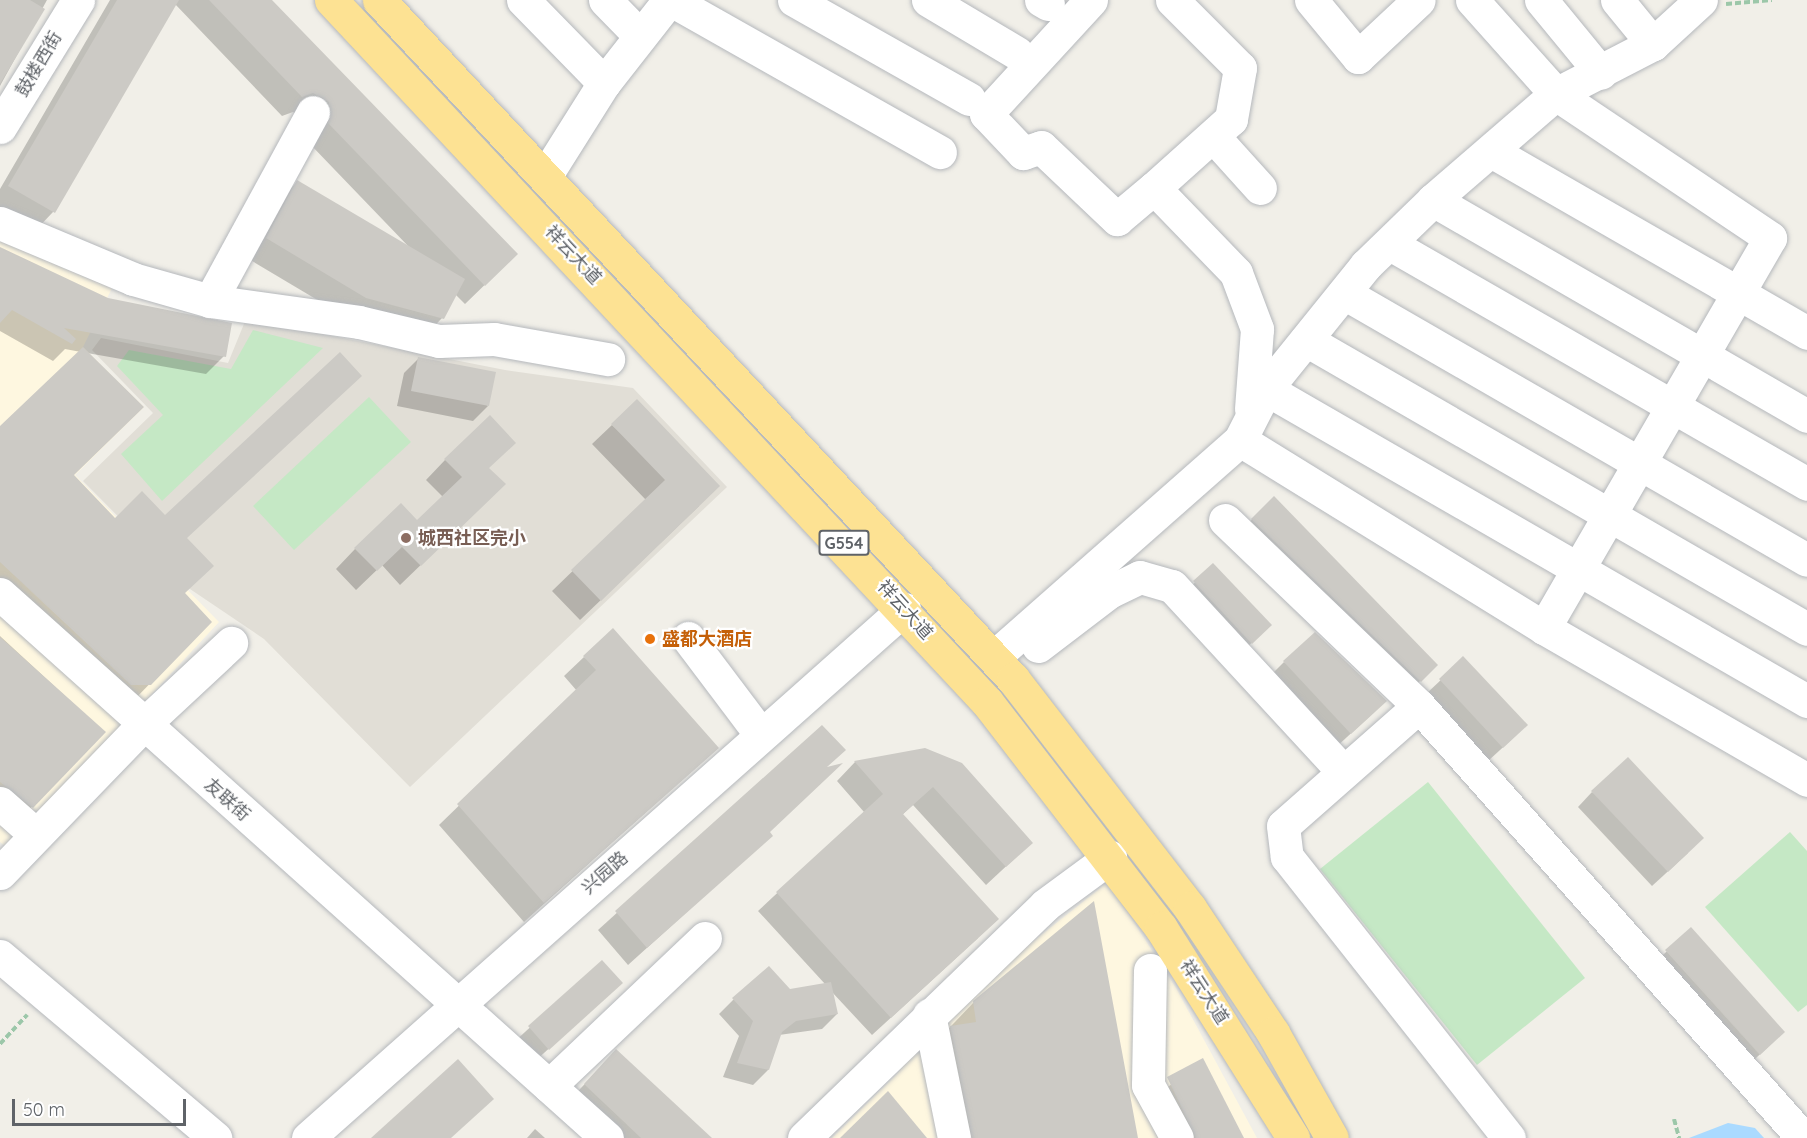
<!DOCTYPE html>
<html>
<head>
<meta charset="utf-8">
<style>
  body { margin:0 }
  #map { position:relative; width:1807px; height:1138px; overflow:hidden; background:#f1efe8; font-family:Quicksand,"Noto Sans SC",sans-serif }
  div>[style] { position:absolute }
  .commercial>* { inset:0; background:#fef7e0 }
  .education>* { inset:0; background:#e1ded6 }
  .green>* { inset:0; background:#c5e8c5 }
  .water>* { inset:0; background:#aadaff }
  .shadow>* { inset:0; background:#0003 }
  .building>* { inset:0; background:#cccac5 }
  .path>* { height:4px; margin-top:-2px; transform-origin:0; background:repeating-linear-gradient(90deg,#9cc7a9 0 6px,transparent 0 9px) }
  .roads { filter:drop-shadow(0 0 2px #b5b8bc) drop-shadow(0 0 2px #b5b8bc) }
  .minor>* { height:33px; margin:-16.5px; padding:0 16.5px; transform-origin:16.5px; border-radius:16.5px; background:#fff }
  .highway>* { height:33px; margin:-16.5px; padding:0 16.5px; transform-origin:16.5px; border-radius:16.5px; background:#fde293 }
  .dots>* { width:16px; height:16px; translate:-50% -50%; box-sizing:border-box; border:3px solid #fff; border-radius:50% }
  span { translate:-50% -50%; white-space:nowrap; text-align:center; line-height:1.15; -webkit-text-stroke:4.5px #fff; paint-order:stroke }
  .shield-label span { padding:2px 4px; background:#fff; border:2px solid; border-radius:4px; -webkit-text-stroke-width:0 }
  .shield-label { font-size:16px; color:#5f6368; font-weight:700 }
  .street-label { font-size:18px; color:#5f6368 }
  .education-label { font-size:18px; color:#785e54; font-weight:700 }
  .left { translate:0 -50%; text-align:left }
  .food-label { font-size:18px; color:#c56008; font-weight:700 }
  .scale { position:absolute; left:12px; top:1099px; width:174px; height:27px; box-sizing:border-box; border:3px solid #5f6368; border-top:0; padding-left:8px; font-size:18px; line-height:21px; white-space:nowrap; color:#5f6368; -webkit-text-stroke:4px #fff; paint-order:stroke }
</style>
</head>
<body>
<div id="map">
  <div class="commercial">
    <i style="clip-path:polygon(0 234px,114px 284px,83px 347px,144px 407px,75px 475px,219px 622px,8px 849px,0 842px)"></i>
    <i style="clip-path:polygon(1108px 882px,1176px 988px,1257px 1138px,832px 1138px,898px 1073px,949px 1008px)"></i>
  </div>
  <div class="education">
    <i style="clip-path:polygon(246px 319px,505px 370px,633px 388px,727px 487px,410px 787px,264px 639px,190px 589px,83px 481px,153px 413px,92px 350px,101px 338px,228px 363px)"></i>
  </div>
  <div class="green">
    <i style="clip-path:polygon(253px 330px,323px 348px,162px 501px,121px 454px,163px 415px,117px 366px,129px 350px,231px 369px)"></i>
    <i style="clip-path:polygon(369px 397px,411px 442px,294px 550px,253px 506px)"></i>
    <i style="clip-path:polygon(1428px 782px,1585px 978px,1477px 1065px,1320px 869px)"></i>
    <i style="clip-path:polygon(1790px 832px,1807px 851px,1807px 1005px,1798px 1012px,1705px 907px)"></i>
  </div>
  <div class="water">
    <i style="clip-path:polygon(1728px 1123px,1755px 1128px,1764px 1138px,1689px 1138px)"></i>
  </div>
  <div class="shadow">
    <i style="clip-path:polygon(0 0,47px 0,0 86px)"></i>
    <i style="clip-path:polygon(110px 0,270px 0,497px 273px,465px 304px,455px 294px,442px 318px,423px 338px,346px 317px,247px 258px,278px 202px,297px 182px,409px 247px,309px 143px,310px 122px,293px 112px,282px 116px,175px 4px,53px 212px,34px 232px,0 212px,0 189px)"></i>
    <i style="clip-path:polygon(0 250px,224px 356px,206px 374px,87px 353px,73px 475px,115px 521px,186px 539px,183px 593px,210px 622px,131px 703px,0 600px,0 428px,81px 352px,65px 349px,53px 361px,0 331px)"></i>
    <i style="clip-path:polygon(419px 358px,488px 406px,473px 421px,397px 406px,404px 373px)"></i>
    <i style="clip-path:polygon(612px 425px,699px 506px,580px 620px,552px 591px,646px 500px,592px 444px)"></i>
    <i style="clip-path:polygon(445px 460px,488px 468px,484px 504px,400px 585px,382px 565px,356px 590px,336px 569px,355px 549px,417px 522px,443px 497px,426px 480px)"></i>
    <i style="clip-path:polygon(1274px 498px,1436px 665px,1400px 701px,1232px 539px)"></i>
    <i style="clip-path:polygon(1213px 565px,1270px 625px,1236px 658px,1180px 597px)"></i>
    <i style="clip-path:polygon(0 636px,104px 732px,16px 823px,0 809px)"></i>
    <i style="clip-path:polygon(584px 657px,717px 748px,524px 922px,439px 825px,577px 691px,564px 676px)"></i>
    <i style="clip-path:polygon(1463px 659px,1511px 740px,1488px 761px,1425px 695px)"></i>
    <i style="clip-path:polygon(1284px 662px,1370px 716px,1335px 748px,1270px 676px)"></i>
    <i style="clip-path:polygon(822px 727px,824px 769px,768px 832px,771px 836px,628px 965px,598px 930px)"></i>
    <i style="clip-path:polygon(925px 749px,1031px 843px,986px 885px,913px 805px,902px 815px,978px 938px,872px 1035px,831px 991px,837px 1014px,822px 1029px,779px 1035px,768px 1070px,753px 1085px,723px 1077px,739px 1036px,719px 1014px,733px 1000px,768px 968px,789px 991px,825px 984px,758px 911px,864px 812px,837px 781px,855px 762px)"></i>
    <i style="clip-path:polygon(1592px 792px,1688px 853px,1652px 886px,1578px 807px)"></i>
    <i style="clip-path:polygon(1691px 929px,1768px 1047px,1744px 1069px,1651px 966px)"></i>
    <i style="clip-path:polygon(602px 962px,621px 983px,533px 1063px,514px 1042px)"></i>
    <i style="clip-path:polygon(974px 1002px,1136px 1138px,951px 1138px,932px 1046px)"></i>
    <i style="clip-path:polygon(1203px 1061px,1243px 1138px,1169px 1138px,1149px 1101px)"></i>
    <i style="clip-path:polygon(597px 1071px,710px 1138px,601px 1138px,565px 1105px)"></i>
    <i style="clip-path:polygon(535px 1129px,545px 1138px,527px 1138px)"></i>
  </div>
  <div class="building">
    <i style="clip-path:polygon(0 0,30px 0,45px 9px,0 84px)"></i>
    <i style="clip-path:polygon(117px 0,179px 0,55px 213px,8px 186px)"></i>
    <i style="clip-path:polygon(209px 0,272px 0,518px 254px,485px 286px,328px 123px,329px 102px,313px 93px,302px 97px)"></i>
    <i style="clip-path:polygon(297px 180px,465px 279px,444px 319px,366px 298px,266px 238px)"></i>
    <i style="clip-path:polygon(0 247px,108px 298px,232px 323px,226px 357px,64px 328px,76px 339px,72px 344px,12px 310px,0 323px)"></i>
    <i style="clip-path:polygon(83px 347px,144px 407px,74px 475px,115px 518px,142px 491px,165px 515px,340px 352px,362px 376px,187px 538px,214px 566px,185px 593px,212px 622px,151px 685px,131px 685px,0 562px,0 426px)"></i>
    <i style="clip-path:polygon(418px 357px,496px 372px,489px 406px,411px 391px)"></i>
    <i style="clip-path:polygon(637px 399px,720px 486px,601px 601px,571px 570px,665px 480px,611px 424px)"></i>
    <i style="clip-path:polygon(490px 415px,516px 443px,489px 468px,506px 484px,421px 566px,402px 547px,377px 571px,354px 548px,401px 503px,417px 520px,462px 477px,444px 459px)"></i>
    <i style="clip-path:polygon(1274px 496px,1438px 665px,1421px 682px,1251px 519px)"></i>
    <i style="clip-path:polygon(1213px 563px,1272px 625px,1252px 644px,1193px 581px)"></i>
    <i style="clip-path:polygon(613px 628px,719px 748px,544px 903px,457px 804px,596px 670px,583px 656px)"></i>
    <i style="clip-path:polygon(1315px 632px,1387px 701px,1351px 734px,1283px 661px)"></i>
    <i style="clip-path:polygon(0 637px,106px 732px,33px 808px,0 782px)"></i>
    <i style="clip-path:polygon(1463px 656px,1528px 725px,1503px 748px,1439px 679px)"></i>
    <i style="clip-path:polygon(822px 725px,846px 750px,827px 767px,843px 763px,770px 832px,773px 836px,647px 948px,615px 911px)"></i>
    <i style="clip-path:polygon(925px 748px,962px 763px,1033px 843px,1006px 867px,933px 787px,903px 814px,999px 919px,891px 1018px,776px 892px,883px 794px,854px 761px)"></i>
    <i style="clip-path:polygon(1628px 757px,1704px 838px,1668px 872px,1591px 791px)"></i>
    <i style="clip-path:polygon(1094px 901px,1138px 1138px,972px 1138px,950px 1026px,976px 1022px,973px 1001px)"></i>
    <i style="clip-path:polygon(1691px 927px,1785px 1032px,1760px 1055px,1665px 950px)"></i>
    <i style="clip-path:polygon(602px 960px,623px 983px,549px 1050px,528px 1026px)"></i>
    <i style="clip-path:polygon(769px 966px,790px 989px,831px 982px,838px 1014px,796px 1021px,782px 1032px,769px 1070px,737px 1063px,753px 1021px,732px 998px)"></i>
    <i style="clip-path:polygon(616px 1049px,712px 1138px,641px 1138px,584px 1084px)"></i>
    <i style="clip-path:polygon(1203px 1058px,1244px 1138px,1196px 1138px,1167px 1077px)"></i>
    <i style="clip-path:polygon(458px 1059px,494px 1099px,451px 1138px,371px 1138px)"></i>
    <i style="clip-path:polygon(888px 1091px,927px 1138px,840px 1138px)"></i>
  </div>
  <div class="path">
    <i style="left:1726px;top:4px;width:46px;rotate:-5deg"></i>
    <i style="left:0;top:1044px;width:40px;rotate:-47deg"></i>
    <i style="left:1674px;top:1119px;width:20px;rotate:75deg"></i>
  </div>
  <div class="roads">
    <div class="minor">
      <i style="left:523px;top:0;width:116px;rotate:45.7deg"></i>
      <i style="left:605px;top:0;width:50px;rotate:45.8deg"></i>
      <i style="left:671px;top:0;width:309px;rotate:29.5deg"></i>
      <i style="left:794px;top:0;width:201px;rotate:29.5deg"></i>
      <i style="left:928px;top:0;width:104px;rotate:30.8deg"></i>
      <i style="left:1041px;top:0;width:8px;rotate:30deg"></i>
      <i style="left:1091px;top:0;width:155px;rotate:132.6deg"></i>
      <i style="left:986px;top:114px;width:54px;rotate:46.5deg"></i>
      <i style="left:1023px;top:153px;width:19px;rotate:-18deg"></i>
      <i style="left:1041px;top:147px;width:105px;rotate:43.5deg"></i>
      <i style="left:1117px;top:219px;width:48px;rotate:-40deg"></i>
      <i style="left:1172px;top:0;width:96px;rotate:45deg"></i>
      <i style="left:1240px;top:68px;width:52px;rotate:100deg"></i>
      <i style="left:1231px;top:119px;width:103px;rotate:138.1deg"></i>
      <i style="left:1154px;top:188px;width:118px;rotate:46deg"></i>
      <i style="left:1236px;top:273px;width:60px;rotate:69.4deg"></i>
      <i style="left:1257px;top:329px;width:80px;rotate:94.3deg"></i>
      <i style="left:1311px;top:0;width:74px;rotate:50.5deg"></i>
      <i style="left:1358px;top:57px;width:83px;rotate:-43.1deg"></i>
      <i style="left:1472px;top:0;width:126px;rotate:48.2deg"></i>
      <i style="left:1556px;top:94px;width:258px;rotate:33.9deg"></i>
      <i style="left:1770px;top:238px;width:451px;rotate:120.1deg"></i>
      <i style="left:1541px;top:0;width:94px;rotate:50.6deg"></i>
      <i style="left:1617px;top:0;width:57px;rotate:50.7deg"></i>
      <i style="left:0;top:127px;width:149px;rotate:-58.4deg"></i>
      <i style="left:1213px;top:136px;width:70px;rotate:47.9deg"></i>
      <i style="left:1491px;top:151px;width:365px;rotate:29.9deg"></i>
      <i style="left:546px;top:175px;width:109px;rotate:-57.8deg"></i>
      <i style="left:604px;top:83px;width:105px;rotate:-51.9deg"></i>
      <i style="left:1433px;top:200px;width:432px;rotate:30deg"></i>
      <i style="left:0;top:223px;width:144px;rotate:22.8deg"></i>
      <i style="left:133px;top:279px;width:80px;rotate:15.9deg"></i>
      <i style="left:210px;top:301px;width:150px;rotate:8deg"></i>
      <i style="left:359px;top:322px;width:82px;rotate:13.4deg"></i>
      <i style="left:439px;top:341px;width:55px;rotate:-2.1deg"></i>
      <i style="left:494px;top:339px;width:116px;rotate:10deg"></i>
      <i style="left:1390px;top:244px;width:481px;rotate:29.9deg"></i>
      <i style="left:1344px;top:293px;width:534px;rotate:29.97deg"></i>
      <i style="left:210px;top:301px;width:215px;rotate:-61.4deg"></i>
      <i style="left:1306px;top:340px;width:578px;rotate:29.98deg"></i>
      <i style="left:1266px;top:389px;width:625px;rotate:29.97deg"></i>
      <i style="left:1240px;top:440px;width:357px;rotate:31.7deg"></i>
      <i style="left:1544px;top:628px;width:304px;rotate:30deg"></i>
      <i style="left:1225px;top:520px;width:269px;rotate:43.8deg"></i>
      <i style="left:1419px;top:706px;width:578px;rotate:48.37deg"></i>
      <i style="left:0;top:594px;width:815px;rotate:41.87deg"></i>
      <i style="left:688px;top:638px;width:121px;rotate:53deg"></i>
      <i style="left:1038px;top:646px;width:89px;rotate:-37.3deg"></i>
      <i style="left:1109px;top:592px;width:34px;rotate:-26deg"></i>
      <i style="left:1140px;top:577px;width:33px;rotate:16deg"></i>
      <i style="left:1172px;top:586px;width:252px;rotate:47.3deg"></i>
      <i style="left:994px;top:657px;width:328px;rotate:-41.4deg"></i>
      <i style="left:1240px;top:440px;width:57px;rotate:-63deg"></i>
      <i style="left:1266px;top:389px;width:159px;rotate:-51.1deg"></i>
      <i style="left:1366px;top:265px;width:93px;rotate:-44.1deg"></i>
      <i style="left:1433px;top:200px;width:162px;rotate:-40.8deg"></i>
      <i style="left:1556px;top:94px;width:109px;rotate:-27.3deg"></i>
      <i style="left:1653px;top:44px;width:65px;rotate:-42.5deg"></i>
      <i style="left:1419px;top:706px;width:181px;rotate:138.6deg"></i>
      <i style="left:1283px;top:826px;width:31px;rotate:83deg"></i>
      <i style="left:1287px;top:857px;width:358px;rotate:51.7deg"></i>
      <i style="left:0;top:803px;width:48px;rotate:41.6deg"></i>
      <i style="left:0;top:873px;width:204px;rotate:-46deg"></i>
      <i style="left:142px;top:726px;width:122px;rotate:-43deg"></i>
      <i style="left:0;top:956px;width:282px;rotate:40.2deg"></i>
      <i style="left:1150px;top:970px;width:115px;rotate:91deg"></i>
      <i style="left:1148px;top:1085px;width:60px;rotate:61.3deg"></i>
      <i style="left:929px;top:1015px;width:126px;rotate:78.5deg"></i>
      <i style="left:549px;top:1086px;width:215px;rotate:-43.5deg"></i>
      <i style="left:308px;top:1138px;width:797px;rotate:-41.59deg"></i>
      <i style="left:804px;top:1138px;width:335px;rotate:-44deg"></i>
      <i style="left:1045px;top:905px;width:81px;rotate:-36.4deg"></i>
    </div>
    <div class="highway">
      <i style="left:331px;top:0;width:961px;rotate:46.94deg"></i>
      <i style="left:987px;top:702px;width:285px;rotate:52.4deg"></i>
      <i style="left:1161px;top:928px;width:248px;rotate:57.8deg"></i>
      <i style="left:379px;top:0;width:929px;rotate:46.96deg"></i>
      <i style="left:1013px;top:679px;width:289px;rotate:52.3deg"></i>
      <i style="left:1190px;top:908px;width:150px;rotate:56.4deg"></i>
      <i style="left:1273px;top:1033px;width:120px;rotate:60.7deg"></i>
    </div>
  </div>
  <div class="dots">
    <i style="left:406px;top:538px;background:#8d6e63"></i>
    <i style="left:650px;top:639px;background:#e8710a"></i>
  </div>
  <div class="shield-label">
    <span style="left:844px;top:543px">G554</span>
  </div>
  <div class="street-label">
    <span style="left:39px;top:64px;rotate:-59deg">鼓楼西街</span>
    <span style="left:573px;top:255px;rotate:47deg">祥云大道</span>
    <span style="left:905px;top:610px;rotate:48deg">祥云大道</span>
    <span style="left:227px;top:800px;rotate:42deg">友联街</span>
    <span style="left:605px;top:873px;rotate:-41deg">兴园路</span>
    <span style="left:1204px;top:992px;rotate:57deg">祥云大道</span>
  </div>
  <div class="education-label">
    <span class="left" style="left:418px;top:538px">城西社区完小</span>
  </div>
  <div class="food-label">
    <span class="left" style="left:662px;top:639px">盛都大酒店</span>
  </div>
  <div class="scale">50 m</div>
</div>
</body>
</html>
